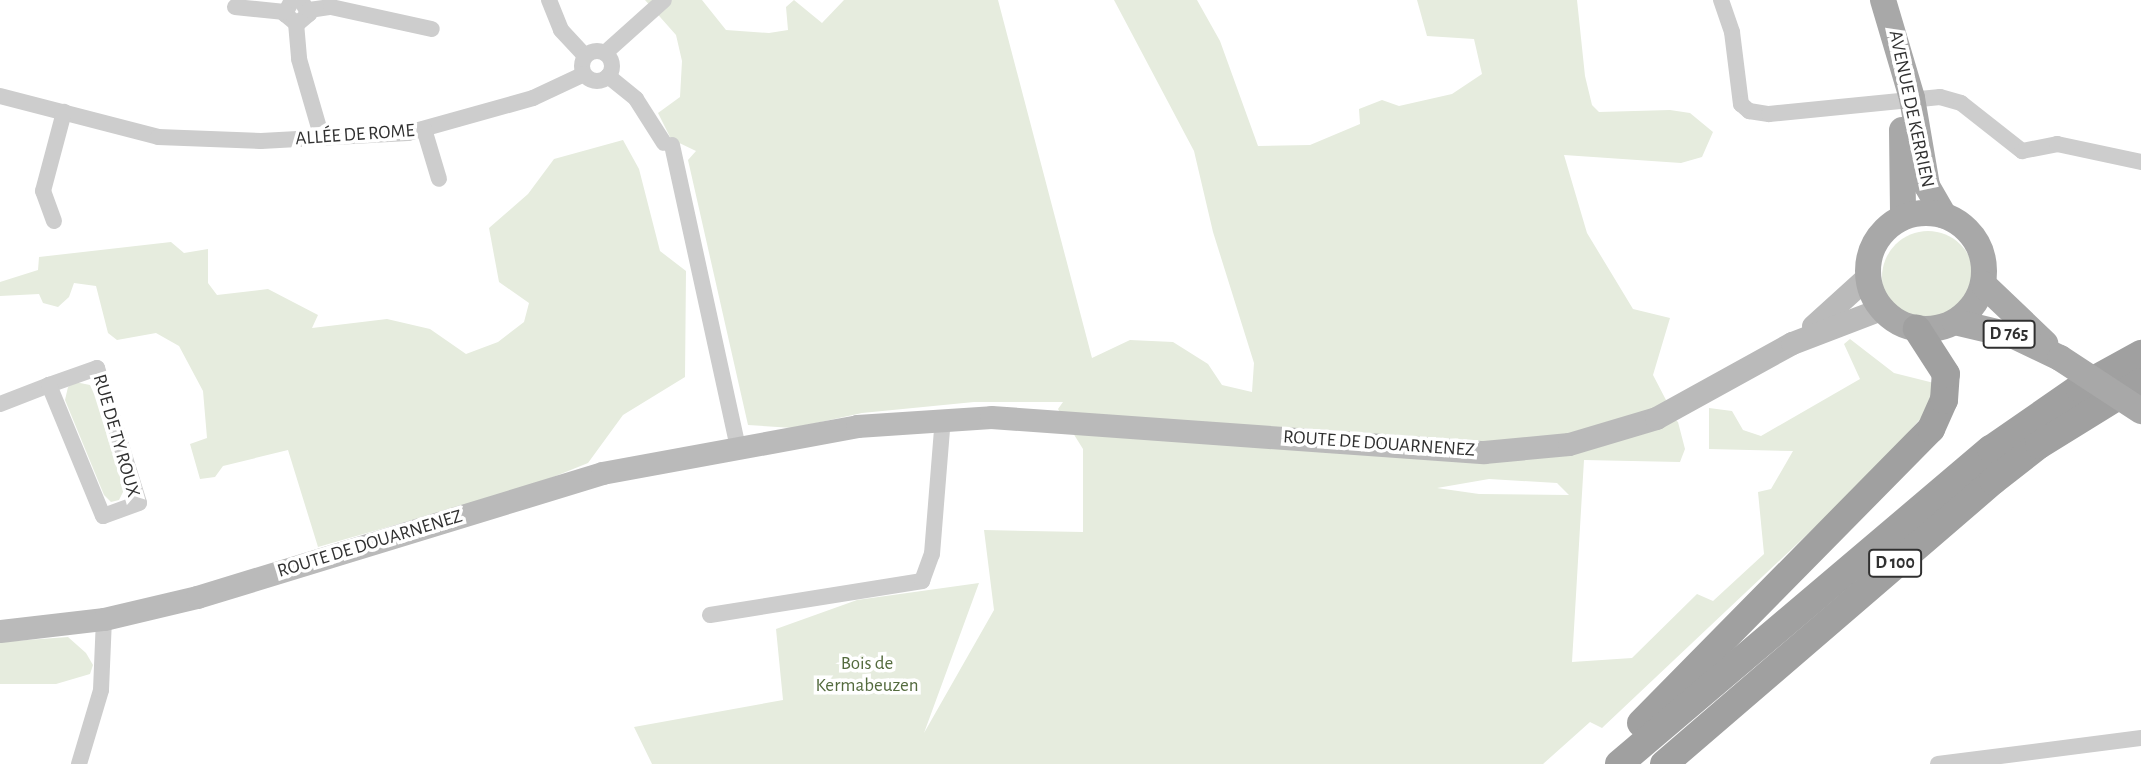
<!DOCTYPE html>
<html>
<head>
<meta charset="utf-8">
<style>
  body { margin:0 }
  #map { position:relative; width:2141px; height:764px; overflow:hidden; background:#fff; font-family:"Alegreya Sans",sans-serif }
  div>[style] { position:absolute }
  .green>* { inset:0; background:#e6ecde }
  .round { border-radius:50% }
  .minor>* { height:16px; margin:-8px; padding:0 8px; transform-origin:8px; border-radius:8px; background:#cdcdcd }
  .minor>.ring { margin:-8px; padding:0; box-sizing:content-box; background:none; border:16px solid #cdcdcd; border-radius:50% }
  .secondary>* { height:23px; margin:-11.5px; padding:0 11.5px; transform-origin:11.5px; border-radius:11.5px; background:#bababa }
  .primary>* { height:26px; margin:-13px; padding:0 13px; transform-origin:13px; border-radius:13px; background:#a8a8a8 }
  .primary>.ring { margin:-13px; padding:0; box-sizing:content-box; background:none; border:26px solid #a8a8a8; border-radius:50% }
  .trunk>* { height:28px; margin:-14px; padding:0 14px; transform-origin:14px; border-radius:14px; background:#a0a0a0 }
  .primary-bridge>* { height:26px; margin:-13px; padding:0 13px; transform-origin:13px; border-radius:13px; background:#a8a8a8 }
  span { translate:-50% -50%; white-space:nowrap; text-align:center; line-height:1.15; -webkit-text-stroke:7px #fff; paint-order:stroke }
  .shield-label span { padding:2px 5px; background:#fff; border:2px solid; border-radius:5px; -webkit-text-stroke-width:0 }
  .shield-label { font-size:18px; color:#303030; font-weight:700 }
  .street-label { font-size:19px; color:#303030 }
  .park-label { font-size:19px; color:#546b3e }
</style>
</head>
<body>
<div id="map">
  <div class="green">
    <i style="clip-path:polygon(evenodd,645px 0,702px 0,726px 30px,769px 33px,788px 30px,786px 7px,794px 0,822px 23px,844px 0,998px 0,1092px 358px,1130px 340px,1173px 342px,1208px 364px,1222px 385px,1252px 392px,1254px 363px,1213px 232px,1194px 151px,1114px 0,1197px 0,1220px 41px,1258px 146px,1310px 145px,1360px 124px,1359px 109px,1382px 100px,1399px 106px,1452px 94px,1482px 74px,1474px 39px,1427px 36px,1417px 0,1577px 0,1585px 76px,1592px 105px,1599px 112px,1670px 110px,1690px 113px,1713px 132px,1702px 157px,1681px 163px,1564px 155px,1587px 233px,1633px 309px,1670px 318px,1653px 375px,1666px 400px,1662px 408px,1678px 422px,1685px 449px,1680px 462px,1584px 460px,1572px 662px,1632px 658px,1697px 594px,1713px 601px,1764px 554px,1758px 492px,1771px 489px,1793px 451px,1709px 449px,1709px 408px,1732px 411px,1743px 430px,1761px 436px,1860px 379px,1844px 344px,1850px 339px,1894px 373px,1938px 384px,1931px 407px,1868px 477px,1602px 728px,1590px 722px,1543px 764px,652px 764px,634px 727px,783px 700px,776px 629px,857px 600px,979px 583px,924px 733px,994px 610px,984px 530px,1083px 532px,1083px 449px,1058px 409px,1063px 402px,974px 402px,862px 413px,793px 428px,748px 425px,688px 160px,696px 151px,671px 139px,658px 113px,680px 97px,682px 61px,676px 35px,645px 0,1489px 479px,1557px 483px,1569px 495px,1479px 494px,1437px 488px,1489px 479px)"></i>
    <i style="clip-path:polygon(623px 140px,639px 169px,660px 251px,686px 271px,685px 377px,623px 415px,588px 463px,531px 486px,318px 547px,288px 450px,223px 466px,215px 477px,200px 479px,190px 444px,207px 438px,203px 391px,179px 346px,156px 333px,117px 340px,108px 333px,96px 286px,74px 283px,69px 297px,58px 307px,43px 303px,39px 294px,0 296px,0 282px,38px 270px,39px 257px,171px 242px,184px 253px,208px 249px,208px 283px,217px 295px,268px 289px,318px 315px,312px 328px,387px 319px,430px 329px,466px 354px,498px 342px,524px 322px,529px 303px,499px 282px,489px 228px,528px 194px,554px 159px)"></i>
    <i class="round" style="left:1882px;top:231px;width:92px;height:92px"></i>
    <i style="clip-path:polygon(75px 382px,90px 385px,94px 394px,124px 490px,119px 500px,111px 502px,104px 495px,65px 400px,68px 387px)"></i>
    <i style="clip-path:polygon(68px 637px,86px 653px,93px 665px,90px 674px,56px 684px,0 684px,0 642px)"></i>
  </div>
  <div class="minor">
    <i style="left:292px;top:0;width:16px;rotate:117deg"></i>
    <i style="left:285px;top:14px;width:16px;rotate:40deg"></i>
    <i style="left:297px;top:24px;width:16px;rotate:-40deg"></i>
    <i style="left:309px;top:14px;width:16px;rotate:-120deg"></i>
    <i style="left:549px;top:0;width:32px;rotate:68deg"></i>
    <i style="left:561px;top:30px;width:35px;rotate:47deg"></i>
    <i style="left:1721px;top:0;width:34px;rotate:71deg"></i>
    <i style="left:1732px;top:32px;width:73px;rotate:82.9deg"></i>
    <i style="left:1741px;top:104px;width:11px;rotate:41deg"></i>
    <i style="left:1749px;top:111px;width:20px;rotate:9deg"></i>
    <i style="left:1769px;top:114px;width:172px;rotate:-5.7deg"></i>
    <i style="left:1940px;top:97px;width:22px;rotate:16deg"></i>
    <i style="left:1961px;top:103px;width:78px;rotate:38.2deg"></i>
    <i style="left:2022px;top:151px;width:36px;rotate:-11deg"></i>
    <i style="left:2057px;top:144px;width:86px;rotate:12.1deg"></i>
    <i style="left:235px;top:7px;width:50px;rotate:5.7deg"></i>
    <i style="left:309px;top:10px;width:22px;rotate:-8deg"></i>
    <i style="left:331px;top:7px;width:103px;rotate:12.3deg"></i>
    <i style="left:296px;top:23px;width:36px;rotate:85deg"></i>
    <i style="left:299px;top:59px;width:82px;rotate:73.8deg"></i>
    <i class="ring" style="left:582px;top:51px;width:14px;height:14px"></i>
    <i style="left:605px;top:53px;width:79px;rotate:-41.9deg"></i>
    <i style="left:608px;top:76px;width:36px;rotate:39deg"></i>
    <i style="left:636px;top:99px;width:52px;rotate:57.5deg"></i>
    <i style="left:0;top:96px;width:163px;rotate:14.5deg"></i>
    <i style="left:158px;top:137px;width:103px;rotate:2.2deg"></i>
    <i style="left:261px;top:141px;width:147px;rotate:-3.1deg"></i>
    <i style="left:408px;top:133px;width:130px;rotate:-15.6deg"></i>
    <i style="left:533px;top:98px;width:56px;rotate:-25.2deg"></i>
    <i style="left:424px;top:129px;width:52px;rotate:73.3deg"></i>
    <i style="left:672px;top:145px;width:309px;rotate:77.7deg"></i>
    <i style="left:54px;top:221px;width:32px;rotate:-110deg"></i>
    <i style="left:43px;top:191px;width:82px;rotate:-75.1deg"></i>
    <i style="left:0;top:404px;width:53px;rotate:-21.2deg"></i>
    <i style="left:49px;top:385px;width:51px;rotate:-19.5deg"></i>
    <i style="left:97px;top:368px;width:141px;rotate:72.7deg"></i>
    <i style="left:139px;top:503px;width:38px;rotate:160deg"></i>
    <i style="left:103px;top:516px;width:142px;rotate:-112.4deg"></i>
    <i style="left:710px;top:615px;width:215px;rotate:-9.1deg"></i>
    <i style="left:922px;top:581px;width:29px;rotate:-70deg"></i>
    <i style="left:932px;top:554px;width:136px;rotate:-85.4deg"></i>
    <i style="left:79px;top:764px;width:77px;rotate:-73.4deg"></i>
    <i style="left:101px;top:690px;width:71px;rotate:-87.6deg"></i>
    <i style="left:1938px;top:764px;width:205px;rotate:-7.3deg"></i>
  </div>
  <div class="secondary">
    <i style="left:1813px;top:326px;width:73px;rotate:-42.2deg"></i>
    <i style="left:0;top:631px;width:105px;rotate:-6.6deg"></i>
    <i style="left:104px;top:619px;width:96px;rotate:-13.3deg"></i>
    <i style="left:197px;top:597px;width:424px;rotate:-17deg"></i>
    <i style="left:602px;top:473px;width:259px;rotate:-10.4deg"></i>
    <i style="left:857px;top:426px;width:134px;rotate:-3.8deg"></i>
    <i style="left:991px;top:417px;width:494px;rotate:4.1deg"></i>
    <i style="left:1484px;top:452px;width:85px;rotate:-5.4deg"></i>
    <i style="left:1569px;top:444px;width:91px;rotate:-16.6deg"></i>
    <i style="left:1656px;top:418px;width:155px;rotate:-28.9deg"></i>
    <i style="left:1792px;top:343px;width:95px;rotate:-20.9deg"></i>
  </div>
  <div class="primary">
    <i style="left:1883px;top:0;width:102px;rotate:73.5deg"></i>
    <i style="left:1912px;top:98px;width:89px;rotate:80.3deg"></i>
    <i style="left:1927px;top:186px;width:34px;rotate:60deg"></i>
    <i style="left:1902px;top:130px;width:87px;rotate:89.3deg"></i>
    <i class="ring" style="left:1868px;top:213px;width:90px;height:90px"></i>
    <i style="left:1983px;top:284px;width:86px;rotate:43.6deg"></i>
    <i style="left:1955px;top:322px;width:61px;rotate:13.3deg"></i>
    <i style="left:2014px;top:336px;width:51px;rotate:25.6deg"></i>
  </div>
  <div class="trunk">
    <i style="left:1641px;top:723px;width:413px;rotate:-45.4deg"></i>
    <i style="left:1931px;top:429px;width:32px;rotate:-66deg"></i>
    <i style="left:1944px;top:400px;width:26px;rotate:-86deg"></i>
    <i style="left:1946px;top:374px;width:54px;rotate:-122.8deg"></i>
    <i style="left:1619px;top:764px;width:487px;rotate:-40.3deg"></i>
    <i style="left:1991px;top:449px;width:107px;rotate:-34.7deg"></i>
    <i style="left:2079px;top:388px;width:71px;rotate:-28.7deg"></i>
    <i style="left:1664px;top:764px;width:434px;rotate:-40.7deg"></i>
    <i style="left:1993px;top:481px;width:58px;rotate:-38deg"></i>
    <i style="left:2039px;top:445px;width:120px;rotate:-31.7deg"></i>
  </div>
  <div class="primary-bridge">
    <i style="left:2060px;top:358px;width:97px;rotate:33.2deg"></i>
  </div>
  <div class="shield-label">
    <span style="left:2009px;top:334px">D 765</span>
    <span style="left:1895px;top:563px">D 100</span>
  </div>
  <div class="street-label">
    <span style="left:1911px;top:109px;rotate:78deg">AVENUE DE KERRIEN</span>
    <span style="left:355px;top:135px;rotate:-4deg">ALLÉE DE ROME</span>
    <span style="left:116px;top:436px;rotate:74deg">RUE DE TY ROUX</span>
    <span style="left:1379px;top:444px;rotate:4deg">ROUTE DE DOUARNENEZ</span>
    <span style="left:370px;top:544px;rotate:-17deg">ROUTE DE DOUARNENEZ</span>
  </div>
  <div class="park-label">
    <span style="left:867px;top:675px">Bois de<br>Kermabeuzen</span>
  </div>
</div>
</body>
</html>
